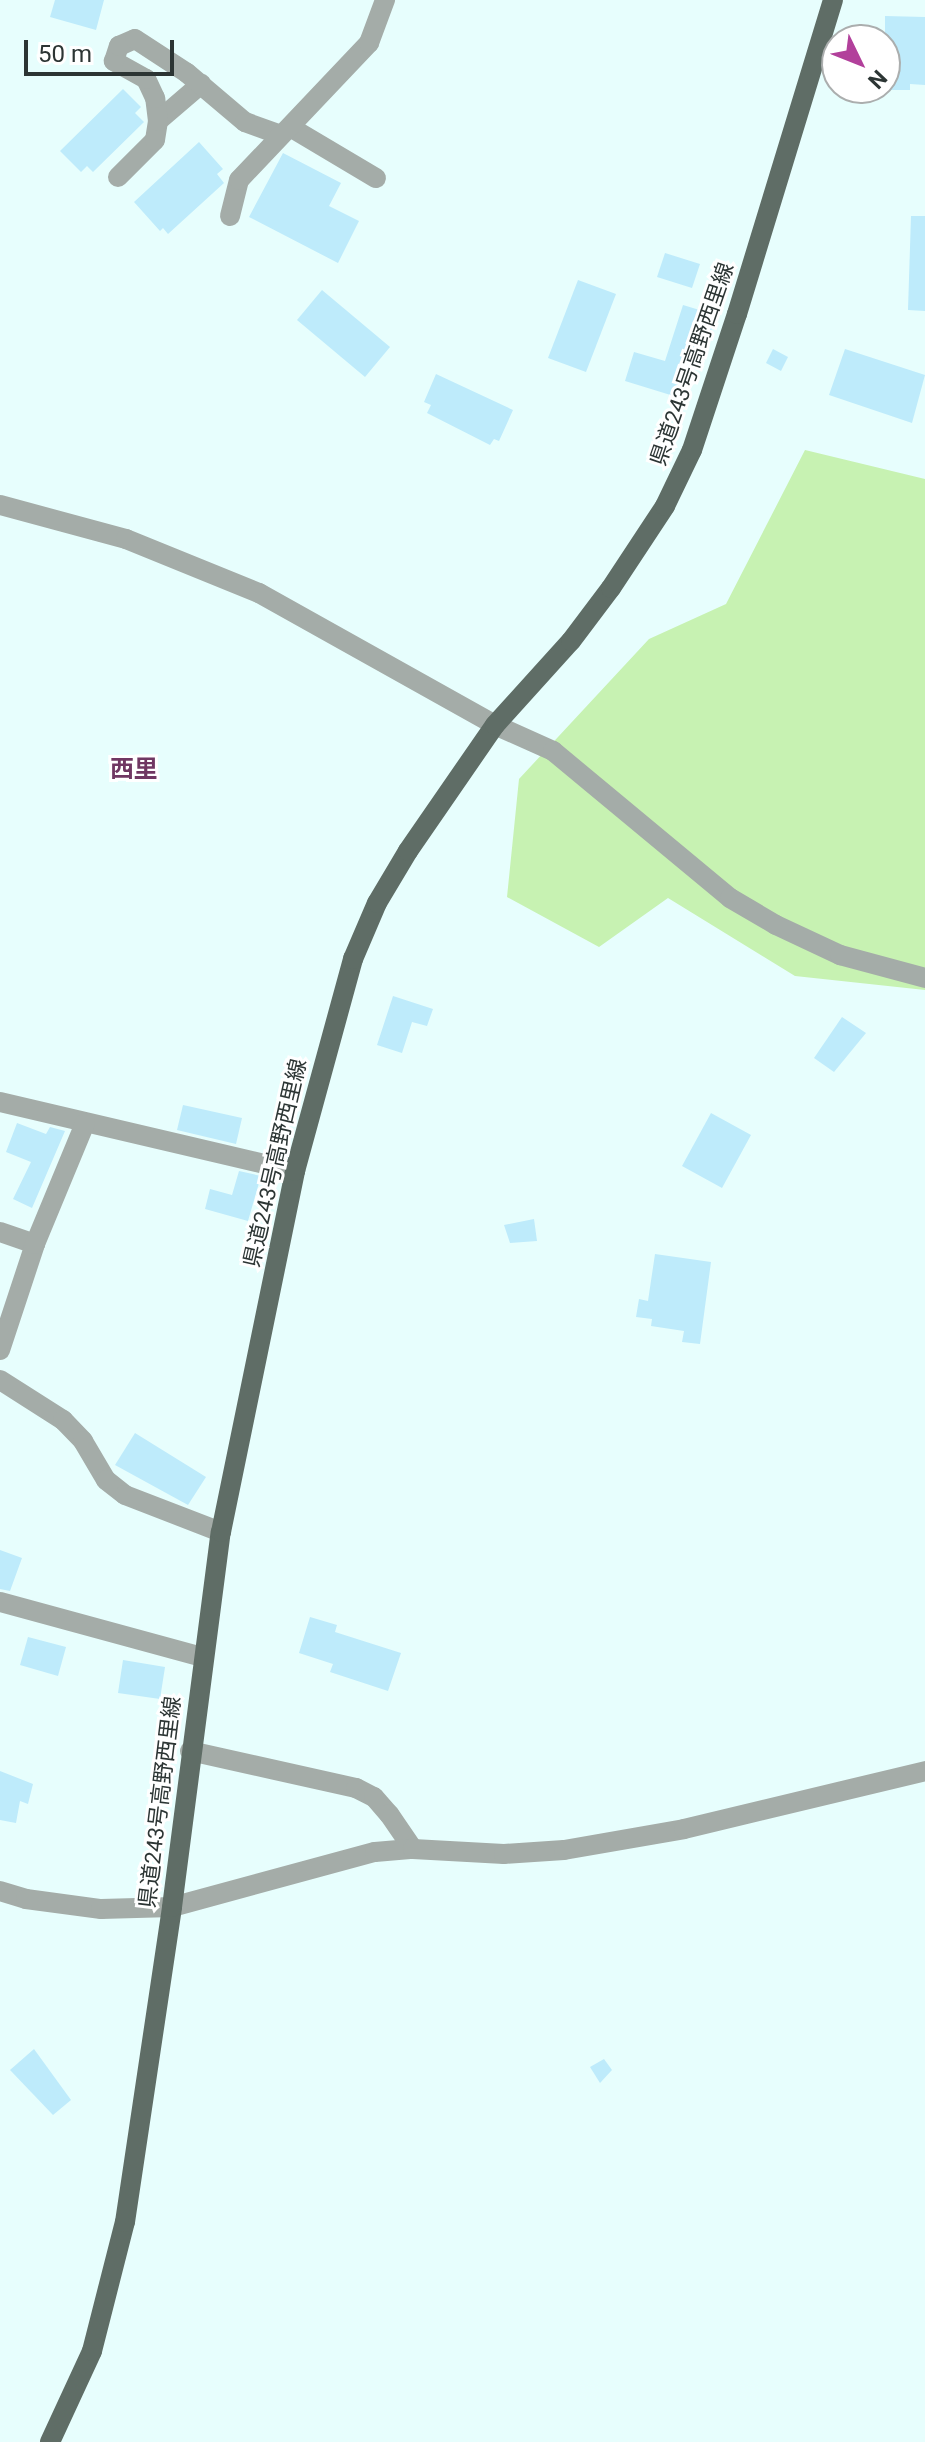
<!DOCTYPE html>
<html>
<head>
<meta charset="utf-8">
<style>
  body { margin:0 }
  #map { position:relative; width:925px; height:2442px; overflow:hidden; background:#e7fefd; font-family:Roboto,"Noto Sans JP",sans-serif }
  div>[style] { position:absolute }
  .green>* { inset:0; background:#c7f2b2 }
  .building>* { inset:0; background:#beebfb }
  .minor>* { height:20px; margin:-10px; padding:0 10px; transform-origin:10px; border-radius:10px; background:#a4aca8 }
  .major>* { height:20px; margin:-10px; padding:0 10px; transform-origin:10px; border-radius:10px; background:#5f6d66 }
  span { translate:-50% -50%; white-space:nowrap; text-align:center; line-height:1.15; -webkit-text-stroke:6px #fff; paint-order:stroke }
  .street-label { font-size:22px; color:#2c3534 }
  .neighbourhood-label { font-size:24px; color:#703763; font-weight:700 }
  .north { position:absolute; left:821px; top:24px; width:80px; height:80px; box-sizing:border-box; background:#fff; border:2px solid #abaeae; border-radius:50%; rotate:133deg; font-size:22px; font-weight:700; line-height:32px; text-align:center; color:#2c3534 }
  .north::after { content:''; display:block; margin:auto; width:28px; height:36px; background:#b2409b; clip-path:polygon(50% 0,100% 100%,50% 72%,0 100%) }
  .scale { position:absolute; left:24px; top:40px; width:150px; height:36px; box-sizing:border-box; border:4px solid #2c3534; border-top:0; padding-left:10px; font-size:24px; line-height:28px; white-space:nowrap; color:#2c3534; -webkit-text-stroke:6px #fff; paint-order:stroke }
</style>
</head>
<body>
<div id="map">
  <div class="green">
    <i style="clip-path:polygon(805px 450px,925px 479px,925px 990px,795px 976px,668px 898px,599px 947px,507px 897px,519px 779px,649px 639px,726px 604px)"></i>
  </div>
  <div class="building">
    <i style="clip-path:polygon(55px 0,104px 0,96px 30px,50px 17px)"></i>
    <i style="clip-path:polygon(885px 16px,925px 17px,925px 85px,910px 84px,910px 90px,885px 90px)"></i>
    <i style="clip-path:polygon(123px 89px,141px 107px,135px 113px,144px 122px,93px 172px,87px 166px,81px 172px,60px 151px)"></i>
    <i style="clip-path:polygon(199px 142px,223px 169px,217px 174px,224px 183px,168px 234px,163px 228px,160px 231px,134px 202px)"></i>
    <i style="clip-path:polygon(283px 153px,341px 183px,329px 206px,359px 221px,338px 263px,249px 217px)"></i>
    <i style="clip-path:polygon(911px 216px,925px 216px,925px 311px,908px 310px)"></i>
    <i style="clip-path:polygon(665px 253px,700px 264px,692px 288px,657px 277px)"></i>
    <i style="clip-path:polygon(578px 280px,616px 294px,586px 372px,548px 358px)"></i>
    <i style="clip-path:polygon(322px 290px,390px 347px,365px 377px,297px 320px)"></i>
    <i style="clip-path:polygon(683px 305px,716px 315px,702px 360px,690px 356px,677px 397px,625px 381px,634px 352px,665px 361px)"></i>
    <i style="clip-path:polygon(773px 349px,788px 357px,781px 371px,766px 363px)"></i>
    <i style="clip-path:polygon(845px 349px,925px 375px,912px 423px,829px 395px)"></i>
    <i style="clip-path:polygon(436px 374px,513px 410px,499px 441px,494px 439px,490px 445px,427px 413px,431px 405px,424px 402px)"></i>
    <i style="clip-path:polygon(393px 996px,433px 1009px,427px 1026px,412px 1022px,402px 1053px,377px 1045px)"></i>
    <i style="clip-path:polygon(842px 1017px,866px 1033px,834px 1072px,814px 1058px)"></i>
    <i style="clip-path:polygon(183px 1105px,242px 1118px,236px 1144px,177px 1130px)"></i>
    <i style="clip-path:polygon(711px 1113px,751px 1135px,722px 1188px,682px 1166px)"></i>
    <i style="clip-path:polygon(17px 1123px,46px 1134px,50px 1127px,65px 1131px,32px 1208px,13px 1199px,31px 1162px,6px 1152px)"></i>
    <i style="clip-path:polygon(239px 1171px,261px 1176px,248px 1221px,205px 1209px,210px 1189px,232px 1195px)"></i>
    <i style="clip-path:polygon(534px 1219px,537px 1241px,510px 1243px,504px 1225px)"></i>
    <i style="clip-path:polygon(655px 1254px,711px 1262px,700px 1344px,682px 1342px,684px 1331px,651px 1326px,652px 1319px,636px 1317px,639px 1299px,648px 1301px)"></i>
    <i style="clip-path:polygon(135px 1433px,206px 1477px,188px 1505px,115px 1465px)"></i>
    <i style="clip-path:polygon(0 1550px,22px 1558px,10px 1591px,0 1589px)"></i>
    <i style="clip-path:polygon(310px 1617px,337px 1625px,335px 1632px,401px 1653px,388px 1691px,330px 1672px,333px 1664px,299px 1653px)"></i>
    <i style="clip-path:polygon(28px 1637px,66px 1647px,58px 1676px,20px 1665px)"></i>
    <i style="clip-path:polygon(123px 1660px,165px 1667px,160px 1699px,118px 1693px)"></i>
    <i style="clip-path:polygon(0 1771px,33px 1784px,28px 1804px,20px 1801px,16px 1823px,0 1820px)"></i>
    <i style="clip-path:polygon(34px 2049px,71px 2100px,53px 2115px,10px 2070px)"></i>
    <i style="clip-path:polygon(604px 2059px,612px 2070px,600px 2083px,590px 2067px)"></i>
  </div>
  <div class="minor">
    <i style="left:158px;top:121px;width:57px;rotate:-40.7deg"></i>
    <i style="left:290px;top:127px;width:100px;rotate:30.7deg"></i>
    <i style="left:118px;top:177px;width:52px;rotate:-45deg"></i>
    <i style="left:155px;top:140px;width:19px;rotate:-81deg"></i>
    <i style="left:158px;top:121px;width:23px;rotate:-97deg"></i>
    <i style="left:155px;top:98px;width:21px;rotate:-115deg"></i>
    <i style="left:146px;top:79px;width:37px;rotate:-151deg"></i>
    <i style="left:114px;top:61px;width:16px;rotate:-72deg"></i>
    <i style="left:119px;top:46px;width:17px;rotate:-24deg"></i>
    <i style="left:135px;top:39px;width:62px;rotate:33.2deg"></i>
    <i style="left:187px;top:73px;width:76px;rotate:40.2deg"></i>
    <i style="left:245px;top:122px;width:38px;rotate:20deg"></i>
    <i style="left:230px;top:216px;width:37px;rotate:-76deg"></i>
    <i style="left:239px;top:180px;width:189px;rotate:-46.5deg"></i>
    <i style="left:369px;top:43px;width:46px;rotate:-69.6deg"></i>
    <i style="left:0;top:505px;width:131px;rotate:15.1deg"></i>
    <i style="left:126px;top:539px;width:144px;rotate:22.1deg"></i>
    <i style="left:259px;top:593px;width:270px;rotate:29.2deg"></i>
    <i style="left:495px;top:725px;width:64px;rotate:24.1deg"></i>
    <i style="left:553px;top:751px;width:230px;rotate:39.7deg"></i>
    <i style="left:730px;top:898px;width:53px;rotate:30.4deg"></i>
    <i style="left:776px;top:925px;width:71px;rotate:25.1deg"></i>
    <i style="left:840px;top:955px;width:88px;rotate:15.1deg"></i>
    <i style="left:0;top:1102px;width:303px;rotate:13.2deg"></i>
    <i style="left:0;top:1232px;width:37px;rotate:19deg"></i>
    <i style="left:0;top:1350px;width:112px;rotate:-71.7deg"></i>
    <i style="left:35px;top:1244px;width:131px;rotate:-67.5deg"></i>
    <i style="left:0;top:1380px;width:75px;rotate:32.4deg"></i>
    <i style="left:63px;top:1420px;width:29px;rotate:46deg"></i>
    <i style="left:83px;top:1441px;width:45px;rotate:59.5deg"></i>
    <i style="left:106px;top:1480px;width:24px;rotate:38deg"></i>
    <i style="left:125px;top:1495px;width:103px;rotate:21.1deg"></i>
    <i style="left:0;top:1602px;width:210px;rotate:15.2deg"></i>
    <i style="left:190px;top:1751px;width:170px;rotate:12.6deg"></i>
    <i style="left:356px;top:1788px;width:20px;rotate:27deg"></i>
    <i style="left:374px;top:1797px;width:23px;rotate:49deg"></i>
    <i style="left:389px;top:1814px;width:42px;rotate:55.6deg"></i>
    <i style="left:0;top:1891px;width:27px;rotate:17deg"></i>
    <i style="left:26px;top:1899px;width:76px;rotate:7.6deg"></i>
    <i style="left:101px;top:1909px;width:71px;rotate:-1.6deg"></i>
    <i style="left:172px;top:1907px;width:210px;rotate:-15.2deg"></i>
    <i style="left:375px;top:1852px;width:38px;rotate:-5deg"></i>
    <i style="left:413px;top:1849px;width:91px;rotate:3.1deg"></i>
    <i style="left:504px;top:1854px;width:60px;rotate:-3.8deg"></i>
    <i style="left:564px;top:1850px;width:122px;rotate:-9.9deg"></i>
    <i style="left:684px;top:1829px;width:248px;rotate:-13.5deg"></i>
  </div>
  <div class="major">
    <i style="left:50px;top:2442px;width:100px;rotate:-65.2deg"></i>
    <i style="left:92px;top:2351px;width:133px;rotate:-75.7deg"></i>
    <i style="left:125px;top:2222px;width:318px;rotate:-81.5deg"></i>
    <i style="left:172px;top:1907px;width:378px;rotate:-82.6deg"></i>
    <i style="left:221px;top:1532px;width:369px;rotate:-78.4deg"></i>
    <i style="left:295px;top:1171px;width:220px;rotate:-74.7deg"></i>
    <i style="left:353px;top:959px;width:61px;rotate:-66.8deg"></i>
    <i style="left:377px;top:903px;width:61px;rotate:-59.2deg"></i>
    <i style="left:408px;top:851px;width:153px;rotate:-55.4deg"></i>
    <i style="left:495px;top:725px;width:113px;rotate:-47.9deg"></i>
    <i style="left:571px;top:641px;width:66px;rotate:-53deg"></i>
    <i style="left:611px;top:588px;width:98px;rotate:-56.6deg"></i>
    <i style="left:665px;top:506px;width:62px;rotate:-64.3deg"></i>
    <i style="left:692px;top:450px;width:143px;rotate:-71.7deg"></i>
    <i style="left:737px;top:314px;width:328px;rotate:-73deg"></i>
  </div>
  <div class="street-label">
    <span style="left:692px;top:364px;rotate:-71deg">県道243号高野西里線</span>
    <span style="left:275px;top:1163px;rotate:-77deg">県道243号高野西里線</span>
    <span style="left:160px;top:1802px;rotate:-83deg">県道243号高野西里線</span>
  </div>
  <div class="neighbourhood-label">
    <span style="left:134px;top:770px">西里</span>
  </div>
  <div class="north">N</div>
  <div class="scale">50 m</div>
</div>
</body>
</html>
